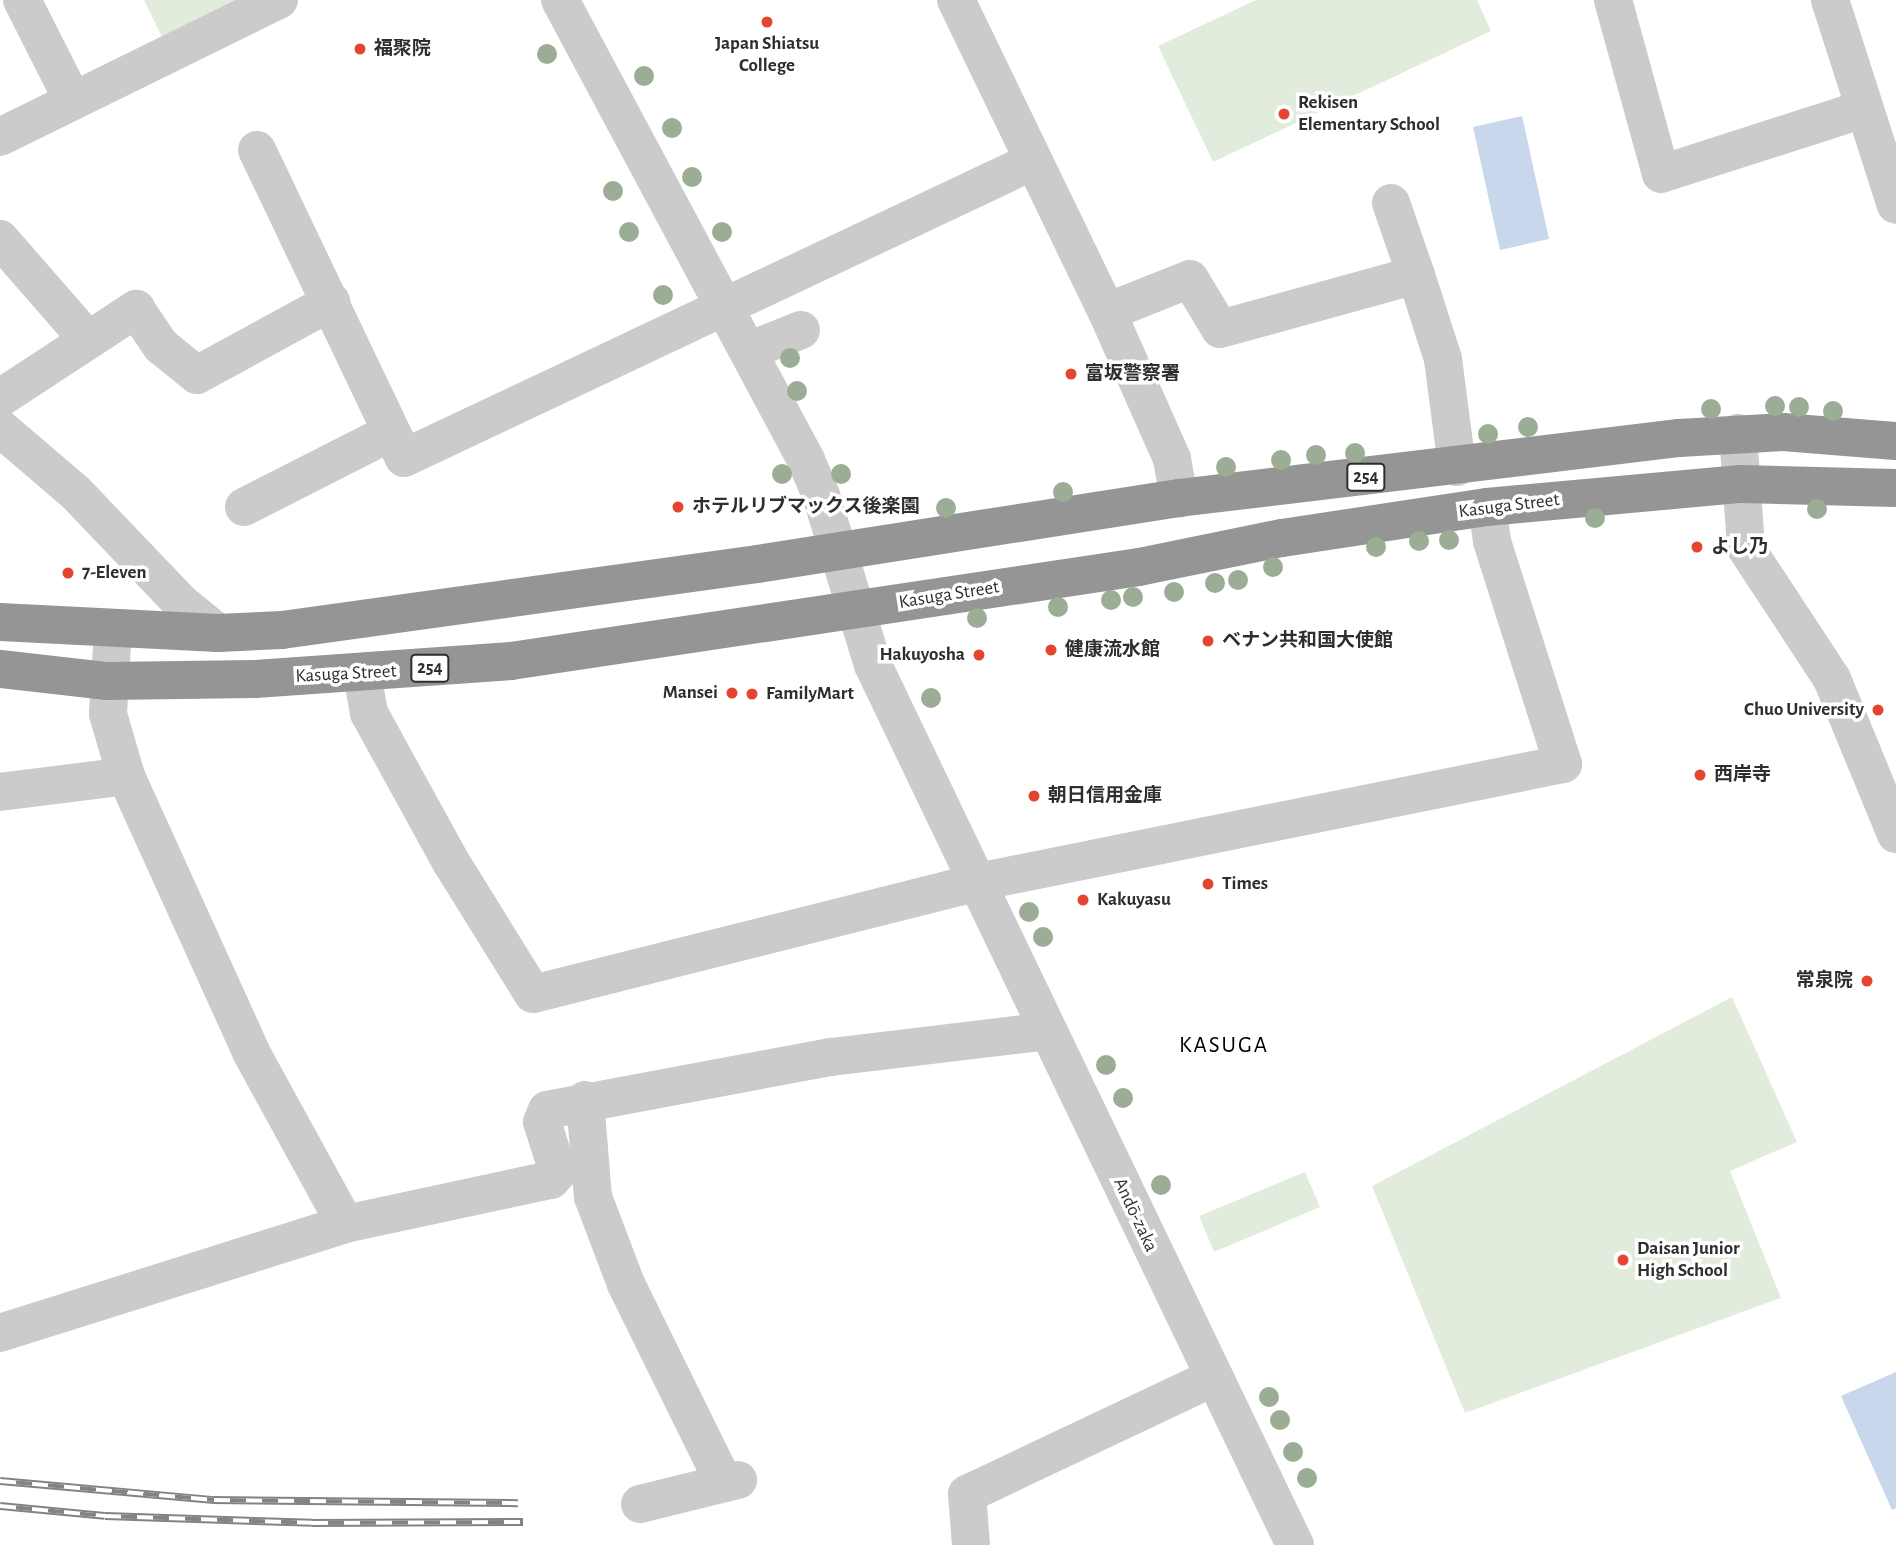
<!DOCTYPE html>
<html>
<head>
<meta charset="utf-8">
<style>
  body { margin:0 }
  #map { position:relative; width:1896px; height:1545px; overflow:hidden; background:#fff; font-family:"Alegreya Sans","Noto Sans JP",sans-serif }
  div>[style] { position:absolute }
  .green>* { inset:0; background:#e2ecdc }
  .water>* { inset:0; background:#c8d7ec }
  .minor>* { height:38px; margin:-19px; padding:0 19px; transform-origin:19px; border-radius:19px; background:#cbcbcb }
  .highway>* { height:38px; margin:-19px; padding:0 19px; transform-origin:19px; border-radius:19px; background:#959595 }
  .rail>* { height:8px; margin-top:-4px; transform-origin:0; background:repeating-linear-gradient(90deg,#fff 0 16px,#838383 0 32px); box-sizing:border-box; border-block:2px solid #838383 }
  .trees>* { width:20px; height:20px; margin:-10px; border-radius:50%; background:#9bad94 }
  .dots>* { width:19px; height:19px; translate:-50% -50%; box-sizing:border-box; border:4px solid #fff; border-radius:50% }
  span { translate:-50% -50%; white-space:nowrap; text-align:center; line-height:1.15; -webkit-text-stroke:7px #fff; paint-order:stroke }
  .shield-label span { padding:2px 5px; background:#fff; border:2px solid; border-radius:5px; -webkit-text-stroke-width:0 }
  .shield-label { font-size:18px; color:#2e2e2e; font-weight:700 }
  .poi-label { font-size:19px; color:#2e2e2e; font-weight:700 }
  .left { translate:0 -50%; text-align:left }
  .right { translate:-100% -50%; text-align:right }
  .street-label { font-size:19px; color:#2e2e2e }
  .quarter-label { font-size:23px; color:#000; letter-spacing:2px }
</style>
</head>
<body>
<div id="map">
  <div class="green">
    <i style="clip-path:polygon(144px 0,238px 0,162px 37px)"></i>
    <i style="clip-path:polygon(1256px 0,1477px 0,1491px 31px,1213px 162px,1158px 46px)"></i>
    <i style="clip-path:polygon(1732px 997px,1797px 1142px,1730px 1171px,1781px 1298px,1465px 1413px,1372px 1186px)"></i>
    <i style="clip-path:polygon(1305px 1172px,1320px 1207px,1214px 1252px,1199px 1216px)"></i>
  </div>
  <div class="water">
    <i style="clip-path:polygon(1522px 116px,1549px 239px,1500px 250px,1473px 127px)"></i>
    <i style="clip-path:polygon(1896px 1372px,1896px 1508px,1892px 1510px,1841px 1396px)"></i>
  </div>
  <div class="minor">
    <i style="left:22px;top:0;width:113px;rotate:63.2deg"></i>
    <i style="left:560px;top:0;width:522px;rotate:61.86deg"></i>
    <i style="left:806px;top:460px;width:38px;rotate:67deg"></i>
    <i style="left:821px;top:495px;width:178px;rotate:73deg"></i>
    <i style="left:873px;top:665px;width:976px;rotate:64.38deg"></i>
    <i style="left:956px;top:0;width:347px;rotate:64.2deg"></i>
    <i style="left:1107px;top:312px;width:161px;rotate:66.1deg"></i>
    <i style="left:1172px;top:459px;width:40px;rotate:80deg"></i>
    <i style="left:1613px;top:0;width:180px;rotate:74.6deg"></i>
    <i style="left:1661px;top:174px;width:213px;rotate:-17.8deg"></i>
    <i style="left:1830px;top:0;width:215px;rotate:72.2deg"></i>
    <i style="left:0;top:137px;width:311px;rotate:-26.2deg"></i>
    <i style="left:257px;top:150px;width:341px;rotate:64.5deg"></i>
    <i style="left:404px;top:458px;width:693px;rotate:-25.27deg"></i>
    <i style="left:1391px;top:203px;width:76px;rotate:70.9deg"></i>
    <i style="left:0;top:239px;width:134px;rotate:48.9deg"></i>
    <i style="left:1107px;top:312px;width:89px;rotate:-21.7deg"></i>
    <i style="left:1190px;top:279px;width:58px;rotate:59deg"></i>
    <i style="left:1220px;top:329px;width:203px;rotate:-15.4deg"></i>
    <i style="left:1416px;top:275px;width:88px;rotate:72.2deg"></i>
    <i style="left:1443px;top:359px;width:109px;rotate:82.6deg"></i>
    <i style="left:748px;top:351px;width:57px;rotate:-21.6deg"></i>
    <i style="left:0;top:398px;width:163px;rotate:-33.2deg"></i>
    <i style="left:136px;top:309px;width:45px;rotate:56deg"></i>
    <i style="left:161px;top:346px;width:46px;rotate:38.9deg"></i>
    <i style="left:197px;top:375px;width:153px;rotate:-28.6deg"></i>
    <i style="left:0;top:428px;width:100px;rotate:40.5deg"></i>
    <i style="left:76px;top:493px;width:151px;rotate:46.3deg"></i>
    <i style="left:180px;top:602px;width:49px;rotate:39.2deg"></i>
    <i style="left:1738px;top:433px;width:115px;rotate:86deg"></i>
    <i style="left:1746px;top:548px;width:157px;rotate:56.7deg"></i>
    <i style="left:1832px;top:679px;width:168px;rotate:67.6deg"></i>
    <i style="left:244px;top:507px;width:165px;rotate:-27deg"></i>
    <i style="left:113px;top:629px;width:85px;rotate:93.4deg"></i>
    <i style="left:108px;top:714px;width:65px;rotate:73.8deg"></i>
    <i style="left:126px;top:776px;width:303px;rotate:65.6deg"></i>
    <i style="left:251px;top:1052px;width:196px;rotate:61.3deg"></i>
    <i style="left:362px;top:673px;width:41px;rotate:80.1deg"></i>
    <i style="left:369px;top:713px;width:170px;rotate:61.2deg"></i>
    <i style="left:451px;top:862px;width:155px;rotate:58.2deg"></i>
    <i style="left:533px;top:994px;width:459px;rotate:-14.1deg"></i>
    <i style="left:978px;top:882px;width:597px;rotate:-11.4deg"></i>
    <i style="left:1563px;top:764px;width:234px;rotate:-107.7deg"></i>
    <i style="left:1492px;top:541px;width:34px;rotate:-98deg"></i>
    <i style="left:0;top:792px;width:127px;rotate:-7.2deg"></i>
    <i style="left:585px;top:1100px;width:97px;rotate:85.3deg"></i>
    <i style="left:593px;top:1197px;width:93px;rotate:69.2deg"></i>
    <i style="left:626px;top:1284px;width:222px;rotate:63.8deg"></i>
    <i style="left:0;top:1333px;width:362px;rotate:-17.5deg"></i>
    <i style="left:345px;top:1224px;width:211px;rotate:-12.1deg"></i>
    <i style="left:551px;top:1180px;width:11px;rotate:-49deg"></i>
    <i style="left:558px;top:1172px;width:52px;rotate:-107.7deg"></i>
    <i style="left:542px;top:1122px;width:13px;rotate:-67deg"></i>
    <i style="left:547px;top:1110px;width:289px;rotate:-10.6deg"></i>
    <i style="left:831px;top:1057px;width:219px;rotate:-6.8deg"></i>
    <i style="left:640px;top:1504px;width:101px;rotate:-13.8deg"></i>
    <i style="left:971px;top:1545px;width:51px;rotate:-94.5deg"></i>
    <i style="left:967px;top:1494px;width:271px;rotate:-25.3deg"></i>
  </div>
  <div class="highway">
    <i style="left:0;top:622px;width:218px;rotate:2.9deg"></i>
    <i style="left:218px;top:633px;width:64px;rotate:-2.7deg"></i>
    <i style="left:282px;top:630px;width:480px;rotate:-7.9deg"></i>
    <i style="left:757px;top:564px;width:427px;rotate:-8.9deg"></i>
    <i style="left:1179px;top:498px;width:504px;rotate:-6.84deg"></i>
    <i style="left:1679px;top:438px;width:104px;rotate:-3.3deg"></i>
    <i style="left:1783px;top:432px;width:113px;rotate:4.6deg"></i>
    <i style="left:0;top:669px;width:108px;rotate:6.4deg"></i>
    <i style="left:107px;top:681px;width:148px;rotate:-0.8deg"></i>
    <i style="left:255px;top:679px;width:257px;rotate:-4deg"></i>
    <i style="left:511px;top:661px;width:635px;rotate:-8.51deg"></i>
    <i style="left:1139px;top:567px;width:146px;rotate:-11.5deg"></i>
    <i style="left:1282px;top:538px;width:207px;rotate:-8.6deg"></i>
    <i style="left:1487px;top:507px;width:255px;rotate:-5.2deg"></i>
    <i style="left:1741px;top:484px;width:155px;rotate:1.5deg"></i>
  </div>
  <div class="rail">
    <i style="left:0;top:1481px;width:215px;rotate:5.1deg"></i>
    <i style="left:214px;top:1500px;width:304px;rotate:0.6deg"></i>
    <i style="left:0;top:1506px;width:105px;rotate:5.4deg"></i>
    <i style="left:105px;top:1516px;width:207px;rotate:1.9deg"></i>
    <i style="left:312px;top:1523px;width:211px;rotate:-0.3deg"></i>
  </div>
  <div class="trees">
    <i style="left:547px;top:54px"></i>
    <i style="left:644px;top:76px"></i>
    <i style="left:672px;top:128px"></i>
    <i style="left:692px;top:177px"></i>
    <i style="left:613px;top:191px"></i>
    <i style="left:629px;top:232px"></i>
    <i style="left:722px;top:232px"></i>
    <i style="left:663px;top:295px"></i>
    <i style="left:790px;top:358px"></i>
    <i style="left:797px;top:391px"></i>
    <i style="left:1775px;top:406px"></i>
    <i style="left:1799px;top:407px"></i>
    <i style="left:1711px;top:409px"></i>
    <i style="left:1833px;top:411px"></i>
    <i style="left:1528px;top:427px"></i>
    <i style="left:1488px;top:434px"></i>
    <i style="left:1355px;top:453px"></i>
    <i style="left:1316px;top:455px"></i>
    <i style="left:1281px;top:460px"></i>
    <i style="left:1226px;top:467px"></i>
    <i style="left:782px;top:474px"></i>
    <i style="left:841px;top:474px"></i>
    <i style="left:1063px;top:492px"></i>
    <i style="left:946px;top:508px"></i>
    <i style="left:1817px;top:509px"></i>
    <i style="left:1595px;top:518px"></i>
    <i style="left:1449px;top:540px"></i>
    <i style="left:1419px;top:541px"></i>
    <i style="left:1376px;top:547px"></i>
    <i style="left:1273px;top:567px"></i>
    <i style="left:1238px;top:580px"></i>
    <i style="left:1215px;top:583px"></i>
    <i style="left:1174px;top:592px"></i>
    <i style="left:1133px;top:597px"></i>
    <i style="left:1111px;top:600px"></i>
    <i style="left:1058px;top:607px"></i>
    <i style="left:977px;top:618px"></i>
    <i style="left:931px;top:698px"></i>
    <i style="left:1029px;top:912px"></i>
    <i style="left:1043px;top:937px"></i>
    <i style="left:1106px;top:1065px"></i>
    <i style="left:1123px;top:1098px"></i>
    <i style="left:1161px;top:1185px"></i>
    <i style="left:1269px;top:1397px"></i>
    <i style="left:1280px;top:1420px"></i>
    <i style="left:1293px;top:1452px"></i>
    <i style="left:1307px;top:1478px"></i>
  </div>
  <div class="dots">
    <i style="left:767px;top:22px;background:#e54431"></i>
    <i style="left:360px;top:49px;background:#e54431"></i>
    <i style="left:1284px;top:114px;background:#e54431"></i>
    <i style="left:1071px;top:374px;background:#e54431"></i>
    <i style="left:678px;top:507px;background:#e54431"></i>
    <i style="left:1697px;top:547px;background:#e54431"></i>
    <i style="left:68px;top:573px;background:#e54431"></i>
    <i style="left:1208px;top:641px;background:#e54431"></i>
    <i style="left:1051px;top:650px;background:#e54431"></i>
    <i style="left:979px;top:655px;background:#e54431"></i>
    <i style="left:732px;top:693px;background:#e54431"></i>
    <i style="left:752px;top:694px;background:#e54431"></i>
    <i style="left:1878px;top:710px;background:#e54431"></i>
    <i style="left:1700px;top:775px;background:#e54431"></i>
    <i style="left:1034px;top:796px;background:#e54431"></i>
    <i style="left:1208px;top:884px;background:#e54431"></i>
    <i style="left:1083px;top:900px;background:#e54431"></i>
    <i style="left:1867px;top:981px;background:#e54431"></i>
    <i style="left:1623px;top:1260px;background:#e54431"></i>
  </div>
  <div class="shield-label">
    <span style="left:1366px;top:477px">254</span>
    <span style="left:430px;top:668px">254</span>
  </div>
  <div class="poi-label">
    <span style="left:767px;top:55px">Japan Shiatsu<br>College</span>
    <span class="left" style="left:374px;top:49px">福聚院</span>
    <span class="left" style="left:1298px;top:114px">Rekisen<br>Elementary School</span>
    <span class="left" style="left:1085px;top:374px">富坂警察署</span>
    <span class="left" style="left:692px;top:507px">ホテルリブマックス後楽園</span>
    <span class="left" style="left:1711px;top:547px">よし乃</span>
    <span class="left" style="left:82px;top:573px">7-Eleven</span>
    <span class="left" style="left:1222px;top:641px">ベナン共和国大使館</span>
    <span class="left" style="left:1065px;top:650px">健康流水館</span>
    <span class="right" style="left:965px;top:655px">Hakuyosha</span>
    <span class="right" style="left:718px;top:693px">Mansei</span>
    <span class="left" style="left:766px;top:694px">FamilyMart</span>
    <span class="right" style="left:1864px;top:710px">Chuo University</span>
    <span class="left" style="left:1714px;top:775px">西岸寺</span>
    <span class="left" style="left:1048px;top:796px">朝日信用金庫</span>
    <span class="left" style="left:1222px;top:884px">Times</span>
    <span class="left" style="left:1097px;top:900px">Kakuyasu</span>
    <span class="right" style="left:1853px;top:981px">常泉院</span>
    <span class="left" style="left:1637px;top:1260px">Daisan Junior<br>High School</span>
  </div>
  <div class="street-label">
    <span style="left:1509px;top:506px;rotate:-7deg">Kasuga Street</span>
    <span style="left:949px;top:595px;rotate:-9deg">Kasuga Street</span>
    <span style="left:346px;top:674px;rotate:-3deg">Kasuga Street</span>
    <span style="left:1135px;top:1215px;rotate:65deg">Andō-zaka</span>
  </div>
  <div class="quarter-label">
    <span style="left:1224px;top:1046px">KASUGA</span>
  </div>
</div>
</body>
</html>
